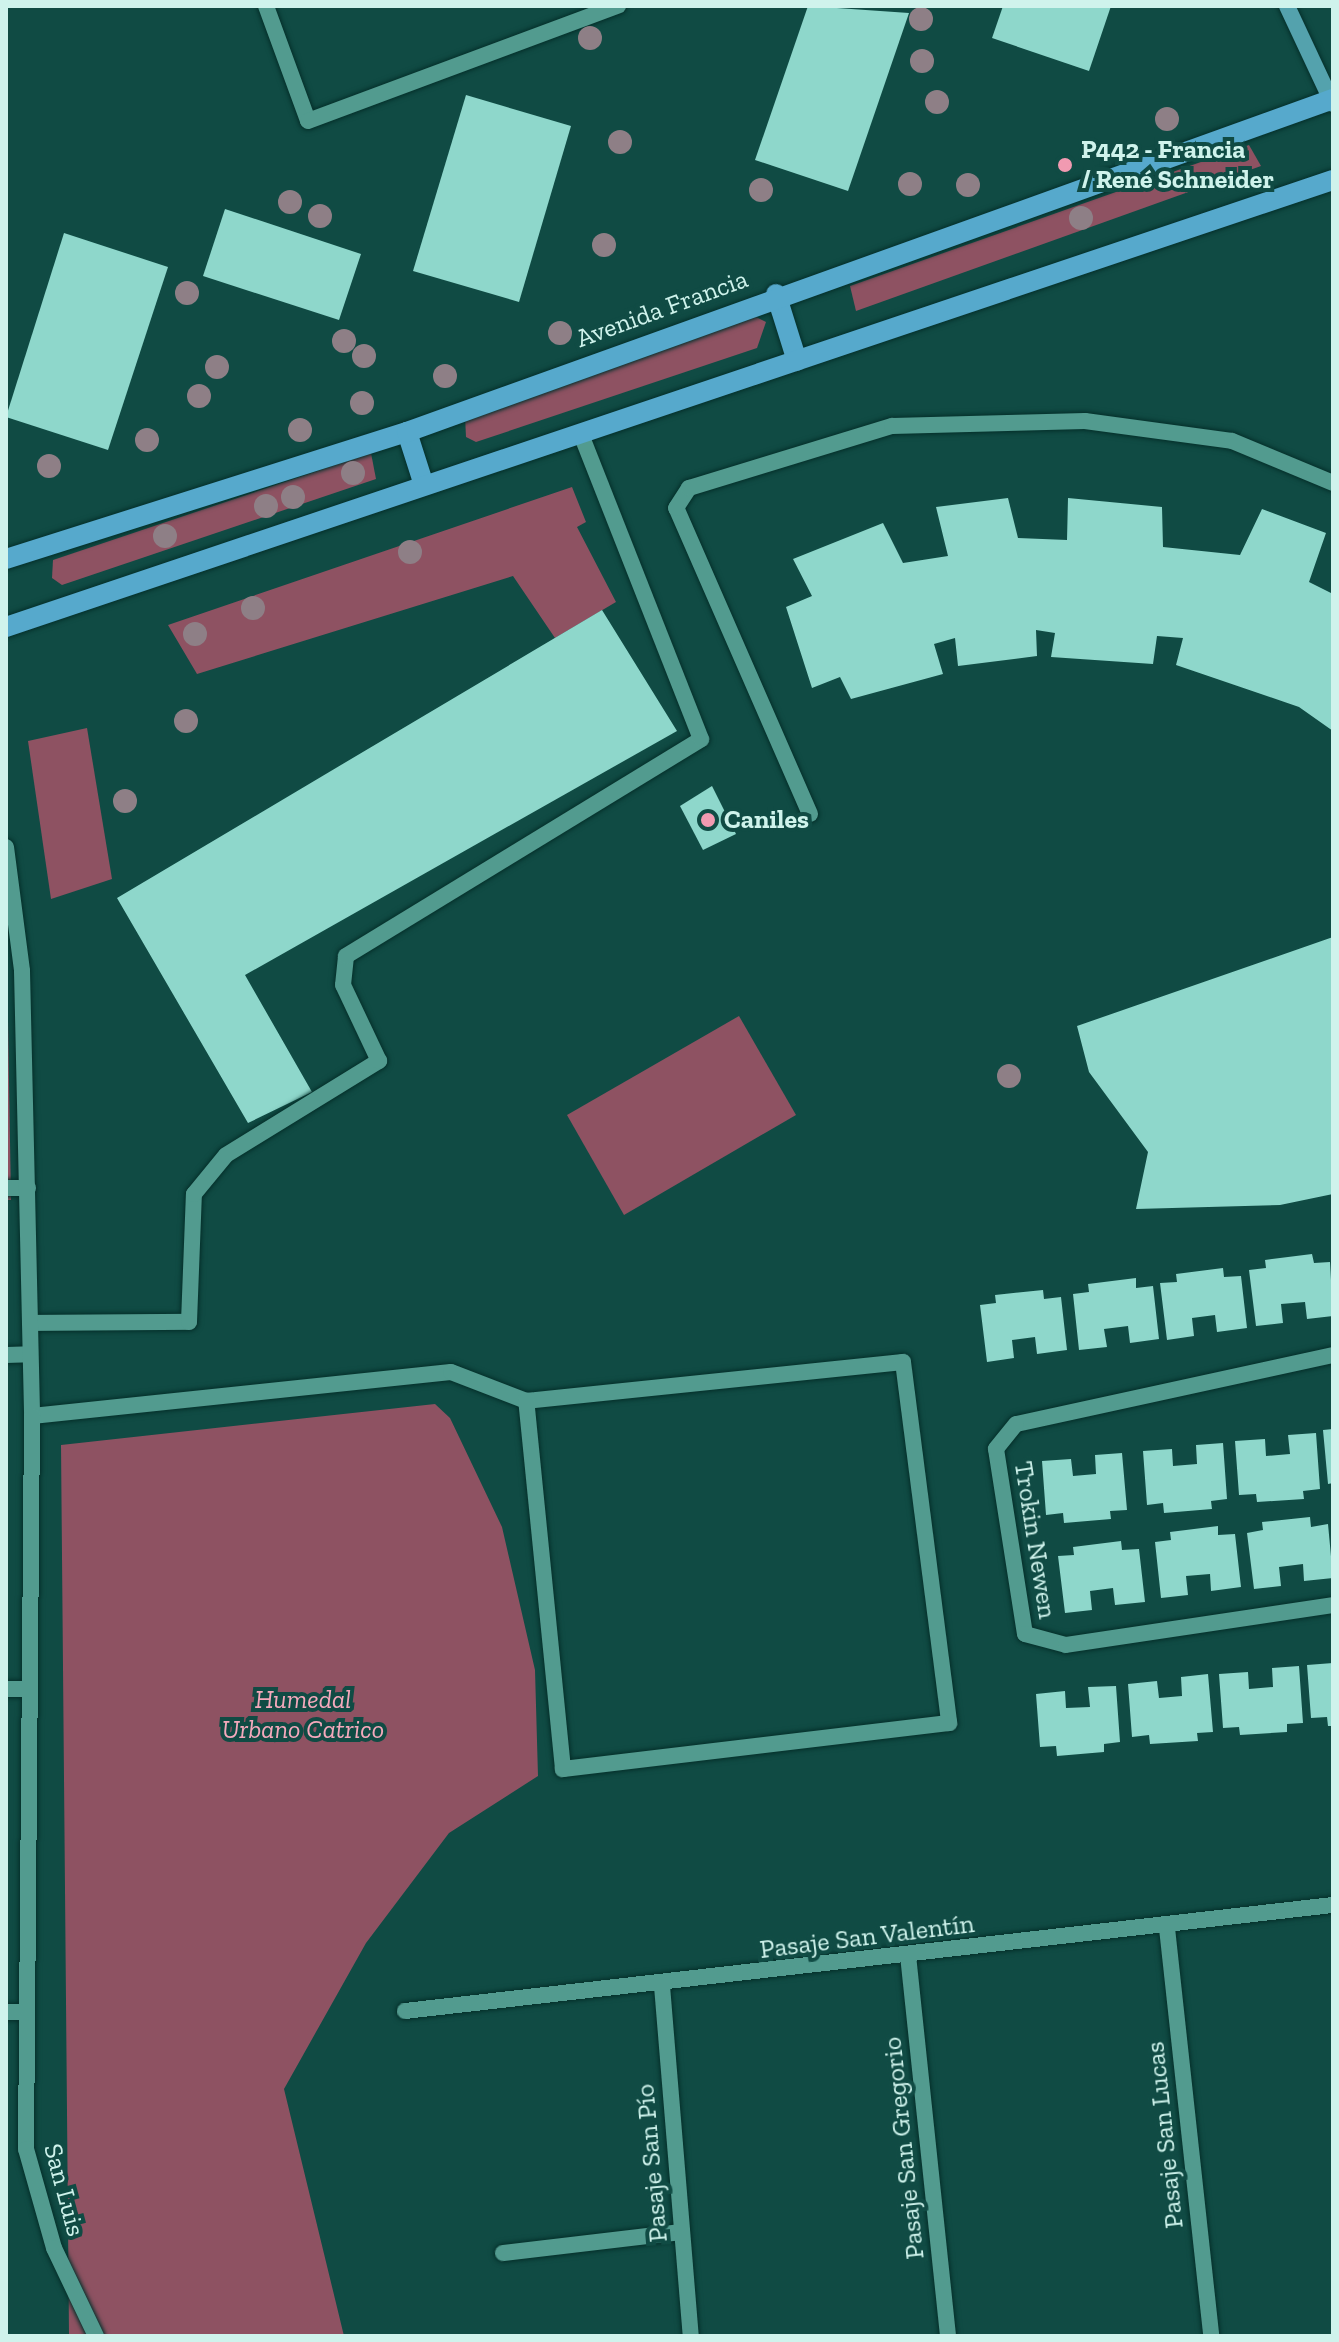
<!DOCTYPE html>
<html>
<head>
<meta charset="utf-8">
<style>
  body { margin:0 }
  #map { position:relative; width:1339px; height:2342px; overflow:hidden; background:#104b44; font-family:"Zilla Slab",serif }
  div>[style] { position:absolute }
  .green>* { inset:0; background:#8e5262 }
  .building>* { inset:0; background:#8ed7cb }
  .roads { filter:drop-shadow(0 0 2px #052f2a) drop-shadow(0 0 2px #052f2a) }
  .service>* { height:16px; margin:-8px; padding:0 8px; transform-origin:8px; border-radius:8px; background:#529b8f }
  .minor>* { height:16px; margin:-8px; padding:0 8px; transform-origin:8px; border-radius:8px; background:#529b8f }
  .tertiary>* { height:16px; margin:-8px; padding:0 8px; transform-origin:8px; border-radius:8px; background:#529b8f }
  .secondary>* { height:16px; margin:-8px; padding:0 8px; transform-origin:8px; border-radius:8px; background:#54a2ad }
  .primary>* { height:20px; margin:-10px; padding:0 10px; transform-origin:10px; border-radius:10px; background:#56a9cc }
  .trees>* { width:24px; height:24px; margin:-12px; border-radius:50%; background:#8e7f86 }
  .dots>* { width:22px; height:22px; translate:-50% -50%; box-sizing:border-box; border:4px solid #104b44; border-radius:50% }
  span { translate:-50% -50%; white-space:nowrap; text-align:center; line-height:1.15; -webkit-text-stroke:8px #104b44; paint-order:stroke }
  .poi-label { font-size:26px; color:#cff3ec; font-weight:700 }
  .left { translate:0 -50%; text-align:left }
  .street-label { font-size:26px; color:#cff3ec }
  .park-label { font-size:26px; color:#f5a9bc; font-style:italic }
  .frame { position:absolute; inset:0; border:8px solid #cff3ec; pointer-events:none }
</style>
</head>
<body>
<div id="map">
  <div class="green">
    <i style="clip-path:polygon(1249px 145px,1261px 166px,856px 311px,850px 286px)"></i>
    <i style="clip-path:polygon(750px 314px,766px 322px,757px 348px,476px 442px,466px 437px,465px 416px)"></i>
    <i style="clip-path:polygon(371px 453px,376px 479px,62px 585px,52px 578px,53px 560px)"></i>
    <i style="clip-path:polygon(572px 487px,586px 522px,577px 527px,616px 602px,555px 638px,513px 576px,197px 674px,168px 625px)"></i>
    <i style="clip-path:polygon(87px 728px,112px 879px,51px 899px,28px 741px)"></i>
    <i style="clip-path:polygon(6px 957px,7px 961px,11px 1200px,6px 1200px)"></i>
    <i style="clip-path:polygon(739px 1016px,796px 1115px,624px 1215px,567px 1115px)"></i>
    <i style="clip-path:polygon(435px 1404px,450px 1418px,502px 1527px,535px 1670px,538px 1776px,449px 1833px,366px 1943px,284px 2089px,344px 2336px,69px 2336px,61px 1445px)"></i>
  </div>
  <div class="building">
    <i style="clip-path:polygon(808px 6px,909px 13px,848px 191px,755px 160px)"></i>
    <i style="clip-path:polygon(1003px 6px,1111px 6px,1089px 71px,992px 38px)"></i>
    <i style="clip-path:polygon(466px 95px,571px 126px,519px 302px,413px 271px)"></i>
    <i style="clip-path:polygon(225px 209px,361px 254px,339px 320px,203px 276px)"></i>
    <i style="clip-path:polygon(64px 233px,168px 267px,108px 450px,6px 417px)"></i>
    <i style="clip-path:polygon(1008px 498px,1018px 538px,1067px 540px,1068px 498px,1162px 507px,1163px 547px,1240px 555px,1262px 509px,1326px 533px,1309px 582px,1333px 594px,1333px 731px,1299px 707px,1176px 665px,1183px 638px,1157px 636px,1153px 664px,1051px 657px,1055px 633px,1036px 630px,1037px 656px,958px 666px,955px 638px,934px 644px,943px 674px,851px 699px,840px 677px,812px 688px,786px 607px,812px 596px,793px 559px,883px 523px,903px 563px,948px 556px,936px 507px)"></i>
    <i style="clip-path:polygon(602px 610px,677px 731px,245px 975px,312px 1092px,248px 1123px,117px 898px)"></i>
    <i style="clip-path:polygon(712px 786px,736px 834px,703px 850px,680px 806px)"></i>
    <i style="clip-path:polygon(1333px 937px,1333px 1194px,1280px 1205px,1136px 1209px,1148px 1152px,1089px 1072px,1077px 1026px)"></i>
    <i style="clip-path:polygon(1312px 1254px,1314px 1263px,1330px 1262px,1333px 1316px,1307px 1319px,1305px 1302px,1281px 1304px,1283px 1323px,1256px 1326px,1249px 1270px,1266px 1268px,1265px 1260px)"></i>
    <i style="clip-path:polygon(1223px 1268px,1224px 1277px,1241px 1276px,1247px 1328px,1217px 1332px,1215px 1315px,1192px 1318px,1194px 1336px,1167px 1340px,1160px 1283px,1177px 1282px,1176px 1274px)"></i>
    <i style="clip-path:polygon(1136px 1278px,1136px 1288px,1153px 1286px,1159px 1339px,1130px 1343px,1128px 1326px,1104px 1329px,1107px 1347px,1079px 1350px,1073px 1294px,1089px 1292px,1088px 1284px)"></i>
    <i style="clip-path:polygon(1043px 1290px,1044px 1299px,1061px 1297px,1067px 1350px,1037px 1354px,1035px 1337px,1012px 1340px,1014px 1358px,987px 1362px,980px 1305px,996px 1303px,995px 1295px)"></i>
    <i style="clip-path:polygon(1333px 1429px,1333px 1483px,1328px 1484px,1323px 1430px)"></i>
    <i style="clip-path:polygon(1316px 1433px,1320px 1489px,1303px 1491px,1304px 1499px,1257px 1502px,1256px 1494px,1239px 1495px,1235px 1441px,1265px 1439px,1266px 1456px,1290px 1454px,1288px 1435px)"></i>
    <i style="clip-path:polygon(1223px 1443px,1227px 1499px,1211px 1501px,1212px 1509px,1164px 1513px,1163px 1503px,1147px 1505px,1143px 1451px,1172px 1449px,1173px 1466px,1197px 1464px,1196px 1445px)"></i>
    <i style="clip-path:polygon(1122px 1453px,1127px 1510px,1110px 1511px,1111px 1519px,1064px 1523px,1063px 1513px,1046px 1515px,1042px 1461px,1071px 1459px,1073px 1476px,1096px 1474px,1095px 1455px)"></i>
    <i style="clip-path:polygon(1310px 1517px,1311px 1527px,1328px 1524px,1333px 1578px,1304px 1581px,1303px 1564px,1279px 1567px,1281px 1586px,1254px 1589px,1247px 1533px,1263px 1530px,1262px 1522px)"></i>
    <i style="clip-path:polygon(1218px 1526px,1218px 1535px,1235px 1534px,1241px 1587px,1211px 1591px,1210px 1574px,1186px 1576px,1188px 1595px,1161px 1598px,1155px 1542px,1171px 1540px,1170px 1532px)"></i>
    <i style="clip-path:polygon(1121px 1541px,1122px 1550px,1139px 1549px,1145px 1602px,1115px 1605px,1113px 1588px,1090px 1591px,1092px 1610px,1065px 1613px,1058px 1556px,1074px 1555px,1073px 1547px)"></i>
    <i style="clip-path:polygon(1333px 1663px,1333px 1726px,1328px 1726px,1327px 1717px,1311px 1718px,1307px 1665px)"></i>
    <i style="clip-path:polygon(1299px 1666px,1303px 1723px,1287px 1724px,1287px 1732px,1240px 1735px,1239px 1727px,1223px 1728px,1219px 1674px,1248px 1672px,1249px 1689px,1273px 1687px,1272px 1668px)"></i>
    <i style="clip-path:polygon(1208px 1674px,1213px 1732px,1197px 1733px,1198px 1741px,1150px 1744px,1149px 1735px,1132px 1737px,1128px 1684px,1157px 1681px,1159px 1698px,1182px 1696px,1181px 1677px)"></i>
    <i style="clip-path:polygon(1116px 1686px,1120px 1742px,1104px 1744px,1104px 1752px,1057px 1756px,1056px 1746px,1040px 1747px,1036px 1694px,1065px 1691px,1066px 1708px,1090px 1707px,1088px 1687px)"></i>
  </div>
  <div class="roads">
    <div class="service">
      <i style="left:810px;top:814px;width:334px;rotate:-113.6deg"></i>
      <i style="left:676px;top:508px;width:24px;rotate:-57deg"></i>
      <i style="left:689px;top:488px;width:212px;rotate:-17deg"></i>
      <i style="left:892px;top:426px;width:193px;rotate:-1.5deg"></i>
      <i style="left:1085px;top:421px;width:148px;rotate:7.7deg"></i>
      <i style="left:1232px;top:441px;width:109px;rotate:22.6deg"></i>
      <i style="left:30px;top:1323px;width:159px;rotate:-0.4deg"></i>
      <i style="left:189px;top:1322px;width:128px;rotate:-87.8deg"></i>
      <i style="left:194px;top:1194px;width:50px;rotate:-50.6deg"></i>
      <i style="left:226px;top:1155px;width:180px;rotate:-31.6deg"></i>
      <i style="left:379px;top:1061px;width:84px;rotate:-115.3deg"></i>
      <i style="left:343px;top:985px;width:29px;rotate:-84deg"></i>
      <i style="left:346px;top:956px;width:416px;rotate:-31.4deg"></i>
      <i style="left:701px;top:739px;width:328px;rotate:-111.5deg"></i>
      <i style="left:32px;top:1416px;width:421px;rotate:-6deg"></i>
      <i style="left:451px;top:1372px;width:80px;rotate:21.1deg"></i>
      <i style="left:526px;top:1401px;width:379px;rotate:-5.9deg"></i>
      <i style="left:903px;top:1362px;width:364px;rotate:82.7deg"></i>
      <i style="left:949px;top:1723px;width:389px;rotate:173.2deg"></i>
      <i style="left:563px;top:1769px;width:370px;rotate:-95.7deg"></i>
      <i style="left:503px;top:2253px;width:180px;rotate:-6.7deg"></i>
    </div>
    <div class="minor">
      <i style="left:266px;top:6px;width:122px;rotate:69.9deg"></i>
      <i style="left:308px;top:121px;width:331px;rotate:-20.4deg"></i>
      <i style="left:6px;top:1188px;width:22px"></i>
      <i style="left:6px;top:1355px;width:24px;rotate:-2deg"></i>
      <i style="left:1333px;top:1355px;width:324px;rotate:167.7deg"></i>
      <i style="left:1016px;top:1424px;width:32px;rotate:129deg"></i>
      <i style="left:996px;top:1449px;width:187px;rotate:81.1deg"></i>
      <i style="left:1025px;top:1634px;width:42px;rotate:15deg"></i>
      <i style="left:1066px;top:1645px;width:270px;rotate:-8.5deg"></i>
      <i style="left:6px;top:1689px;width:20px"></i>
      <i style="left:1167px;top:1928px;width:410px;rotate:83.8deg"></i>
      <i style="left:908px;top:1955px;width:383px;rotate:84deg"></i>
      <i style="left:662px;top:1986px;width:351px;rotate:85.3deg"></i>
      <i style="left:405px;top:2011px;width:934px;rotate:-6.52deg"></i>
      <i style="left:6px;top:2012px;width:19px"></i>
    </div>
    <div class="tertiary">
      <i style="left:6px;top:847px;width:125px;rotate:82.6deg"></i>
      <i style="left:22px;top:971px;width:445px;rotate:88.7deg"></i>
      <i style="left:32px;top:1416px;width:733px;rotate:90.47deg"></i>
      <i style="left:26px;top:2149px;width:103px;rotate:74.2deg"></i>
      <i style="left:54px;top:2248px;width:98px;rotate:64.5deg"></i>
    </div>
    <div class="secondary">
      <i style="left:1287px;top:6px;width:108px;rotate:64.9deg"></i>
    </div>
    <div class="primary">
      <i style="left:776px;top:294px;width:70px;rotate:72.6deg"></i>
      <i style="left:407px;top:432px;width:52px;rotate:72.3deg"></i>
      <i style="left:6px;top:559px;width:421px;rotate:-17.6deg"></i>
      <i style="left:407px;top:432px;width:984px;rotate:-19.78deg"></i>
      <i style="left:6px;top:627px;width:1400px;rotate:-18.62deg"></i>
    </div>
  </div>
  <div class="trees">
    <i style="left:921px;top:19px"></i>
    <i style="left:590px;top:38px"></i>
    <i style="left:922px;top:61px"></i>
    <i style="left:937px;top:102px"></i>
    <i style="left:1167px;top:119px"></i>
    <i style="left:620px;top:142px"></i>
    <i style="left:910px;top:184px"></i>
    <i style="left:968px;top:185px"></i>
    <i style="left:761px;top:190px"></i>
    <i style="left:290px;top:202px"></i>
    <i style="left:320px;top:216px"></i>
    <i style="left:1081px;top:218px"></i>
    <i style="left:604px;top:245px"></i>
    <i style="left:187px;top:293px"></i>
    <i style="left:560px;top:333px"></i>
    <i style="left:344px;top:341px"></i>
    <i style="left:364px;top:356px"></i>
    <i style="left:217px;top:367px"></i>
    <i style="left:445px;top:376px"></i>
    <i style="left:199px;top:396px"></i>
    <i style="left:362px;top:403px"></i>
    <i style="left:300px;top:430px"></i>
    <i style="left:147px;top:440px"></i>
    <i style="left:49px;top:466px"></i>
    <i style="left:353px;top:473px"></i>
    <i style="left:293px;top:497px"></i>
    <i style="left:266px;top:506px"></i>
    <i style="left:165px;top:536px"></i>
    <i style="left:410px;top:552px"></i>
    <i style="left:253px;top:608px"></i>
    <i style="left:195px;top:634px"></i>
    <i style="left:186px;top:721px"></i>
    <i style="left:125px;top:801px"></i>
    <i style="left:1009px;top:1076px"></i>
  </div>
  <div class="dots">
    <i style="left:1065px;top:165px;background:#f19ab1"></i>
    <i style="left:708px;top:820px;background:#f19ab1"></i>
  </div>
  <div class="poi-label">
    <span class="left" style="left:1081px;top:165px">P442 - Francia<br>/ René Schneider</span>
    <span class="left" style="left:724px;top:820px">Caniles</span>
  </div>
  <div class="street-label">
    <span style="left:662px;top:309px;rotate:-20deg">Avenida Francia</span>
    <span style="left:1035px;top:1540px;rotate:81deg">Trokin Newen</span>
    <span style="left:867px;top:1937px;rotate:-7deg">Pasaje San Valentín</span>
    <span style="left:1165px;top:2135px;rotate:-96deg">Pasaje San Lucas</span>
    <span style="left:904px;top:2148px;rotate:-96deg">Pasaje San Gregorio</span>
    <span style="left:652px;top:2163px;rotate:-95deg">Pasaje San Pío</span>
    <span style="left:64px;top:2190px;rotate:75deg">San Luis</span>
  </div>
  <div class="park-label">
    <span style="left:303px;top:1715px">Humedal<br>Urbano Catrico</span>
  </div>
  <div class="frame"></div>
</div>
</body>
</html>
